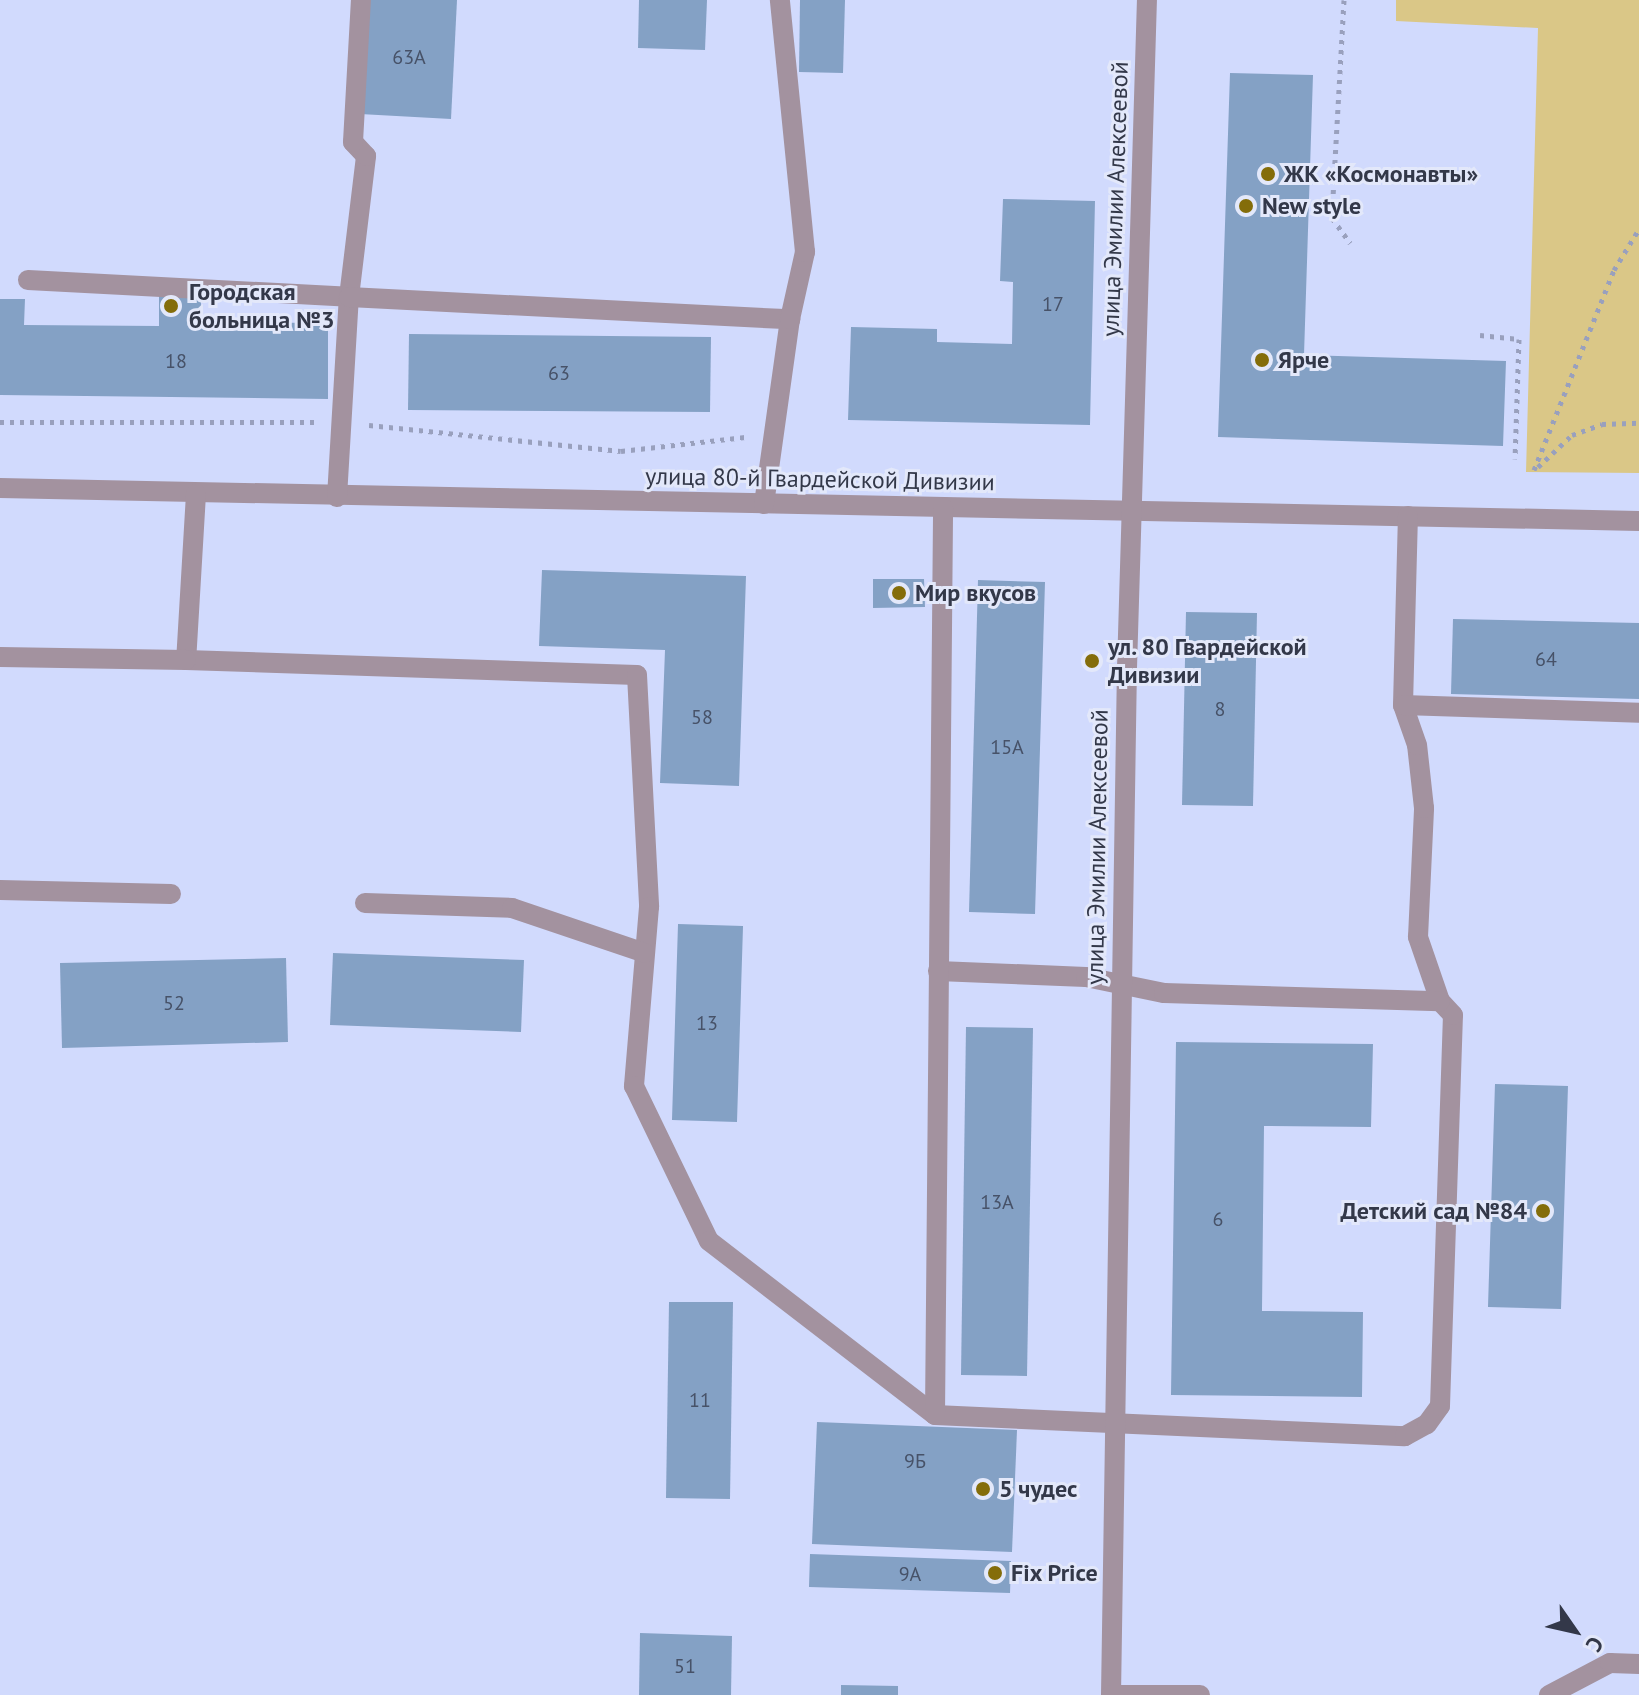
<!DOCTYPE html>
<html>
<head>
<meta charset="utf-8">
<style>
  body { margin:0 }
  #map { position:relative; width:1639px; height:1695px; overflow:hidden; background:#d1dafd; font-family:"PT Sans",sans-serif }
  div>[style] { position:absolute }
  .green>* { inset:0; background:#dac787 }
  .building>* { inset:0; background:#84a1c5 }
  .path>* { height:5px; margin-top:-2.5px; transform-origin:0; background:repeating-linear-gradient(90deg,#99a0bd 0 4px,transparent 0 10px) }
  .minor>* { height:20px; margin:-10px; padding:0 10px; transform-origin:10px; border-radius:10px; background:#a3929f }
  .dots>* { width:22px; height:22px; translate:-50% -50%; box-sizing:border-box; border:4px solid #e3e8fa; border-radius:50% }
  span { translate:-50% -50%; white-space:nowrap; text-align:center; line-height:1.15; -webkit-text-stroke:6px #e3e8fa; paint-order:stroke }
  .number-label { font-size:20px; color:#475268 }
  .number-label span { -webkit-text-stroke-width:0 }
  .poi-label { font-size:24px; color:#333849; font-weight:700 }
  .left { translate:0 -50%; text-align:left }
  .right { translate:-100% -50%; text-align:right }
  .street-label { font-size:24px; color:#333849 }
  .north { position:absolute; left:1535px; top:1591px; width:80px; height:80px; -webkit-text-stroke:6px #e3e8fa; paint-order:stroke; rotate:124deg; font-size:22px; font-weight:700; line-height:32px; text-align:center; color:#333849 }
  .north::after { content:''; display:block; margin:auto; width:28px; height:36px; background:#333849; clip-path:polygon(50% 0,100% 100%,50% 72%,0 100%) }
</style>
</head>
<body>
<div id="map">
  <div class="green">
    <i style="clip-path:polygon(1396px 0,1639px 0,1639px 473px,1526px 472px,1538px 28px,1396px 21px)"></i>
  </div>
  <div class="building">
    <i style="clip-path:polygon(366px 0,457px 0,451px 119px,360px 114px)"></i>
    <i style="clip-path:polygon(639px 0,707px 0,705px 50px,638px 48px)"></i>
    <i style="clip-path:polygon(800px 0,845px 0,843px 73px,799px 72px)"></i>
    <i style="clip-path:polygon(1230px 73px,1313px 75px,1304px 355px,1506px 361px,1503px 446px,1218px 437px)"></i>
    <i style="clip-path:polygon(1003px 199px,1095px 201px,1090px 425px,848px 420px,851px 327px,937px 329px,937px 342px,1012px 344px,1013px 282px,1000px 281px)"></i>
    <i style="clip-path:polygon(159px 296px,201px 296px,201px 322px,328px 323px,328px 399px,0 395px,0 299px,25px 299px,24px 325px,159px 326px)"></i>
    <i style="clip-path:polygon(409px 334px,711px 337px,710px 412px,408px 410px)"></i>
    <i style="clip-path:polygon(542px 570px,746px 576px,739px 786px,660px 783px,665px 650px,539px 646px)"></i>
    <i style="clip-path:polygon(873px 579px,924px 579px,925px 607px,873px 608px)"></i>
    <i style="clip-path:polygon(978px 580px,1045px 582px,1035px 914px,969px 912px)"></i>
    <i style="clip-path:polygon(1186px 612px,1257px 613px,1253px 806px,1182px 805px)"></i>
    <i style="clip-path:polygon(1453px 619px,1639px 623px,1639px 699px,1451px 694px)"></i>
    <i style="clip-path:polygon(678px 924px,743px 926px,737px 1122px,672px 1120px)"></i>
    <i style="clip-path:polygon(333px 953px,524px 960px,521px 1032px,330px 1025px)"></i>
    <i style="clip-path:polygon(286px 958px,288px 1042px,62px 1048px,60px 963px)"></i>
    <i style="clip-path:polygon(966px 1027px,1033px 1028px,1027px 1376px,961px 1375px)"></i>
    <i style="clip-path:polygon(1176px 1042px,1373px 1044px,1371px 1127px,1264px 1126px,1262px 1311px,1363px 1312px,1362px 1397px,1171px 1395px)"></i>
    <i style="clip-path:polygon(1495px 1084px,1568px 1086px,1561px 1309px,1488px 1307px)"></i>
    <i style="clip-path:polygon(669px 1302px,733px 1302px,730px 1499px,666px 1498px)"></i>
    <i style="clip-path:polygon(817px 1422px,1017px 1430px,1012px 1552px,812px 1544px)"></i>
    <i style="clip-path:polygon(810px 1554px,1011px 1561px,1010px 1593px,809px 1587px)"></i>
    <i style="clip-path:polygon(640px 1633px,732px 1636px,731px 1695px,639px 1695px)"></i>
    <i style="clip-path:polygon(841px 1685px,898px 1686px,898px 1695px,841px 1695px)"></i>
  </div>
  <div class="path">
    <i style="left:1344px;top:0;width:218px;rotate:93.2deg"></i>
    <i style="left:1332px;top:218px;width:31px;rotate:54deg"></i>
    <i style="left:1480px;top:335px;width:39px;rotate:6deg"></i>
    <i style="left:1519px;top:339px;width:120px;rotate:91.9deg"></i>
    <i style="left:0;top:422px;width:315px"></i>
    <i style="left:369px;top:425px;width:253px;rotate:5.9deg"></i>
    <i style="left:621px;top:451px;width:125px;rotate:-6.4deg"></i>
    <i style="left:1538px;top:467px;width:47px;rotate:-43.3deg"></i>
    <i style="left:1572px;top:435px;width:32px;rotate:-20deg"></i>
    <i style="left:1602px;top:424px;width:37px;rotate:-2deg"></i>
    <i style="left:1534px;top:470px;width:215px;rotate:-68.2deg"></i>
    <i style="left:1614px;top:270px;width:48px;rotate:-58.6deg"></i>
  </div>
  <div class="minor">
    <i style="left:28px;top:280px;width:321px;rotate:3deg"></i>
    <i style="left:349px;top:297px;width:142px;rotate:-83.1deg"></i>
    <i style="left:366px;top:156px;width:19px;rotate:-133deg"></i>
    <i style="left:353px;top:142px;width:142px;rotate:-86.8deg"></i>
    <i style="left:0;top:488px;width:1639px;rotate:1.15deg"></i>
    <i style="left:196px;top:494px;width:166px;rotate:93.4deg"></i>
    <i style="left:186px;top:660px;width:451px;rotate:1.9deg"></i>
    <i style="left:637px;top:675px;width:232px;rotate:87deg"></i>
    <i style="left:649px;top:907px;width:180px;rotate:94.8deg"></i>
    <i style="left:634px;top:1086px;width:172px;rotate:64.2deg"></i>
    <i style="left:709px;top:1241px;width:285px;rotate:37.6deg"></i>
    <i style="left:935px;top:1415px;width:470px;rotate:2.6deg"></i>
    <i style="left:1405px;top:1436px;width:25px;rotate:-29deg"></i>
    <i style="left:1427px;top:1424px;width:22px;rotate:-54deg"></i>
    <i style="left:1440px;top:1406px;width:391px;rotate:-88.1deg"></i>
    <i style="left:1453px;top:1015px;width:19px;rotate:-133deg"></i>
    <i style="left:1440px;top:1001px;width:68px;rotate:-109deg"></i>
    <i style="left:1418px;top:937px;width:129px;rotate:-87.3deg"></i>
    <i style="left:1424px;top:808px;width:63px;rotate:-96.3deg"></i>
    <i style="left:1417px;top:745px;width:42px;rotate:-109.3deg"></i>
    <i style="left:1403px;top:705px;width:189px;rotate:-88.5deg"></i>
    <i style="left:337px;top:497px;width:200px;rotate:-86.6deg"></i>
    <i style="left:349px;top:297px;width:442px;rotate:2.9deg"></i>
    <i style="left:764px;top:504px;width:187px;rotate:-82deg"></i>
    <i style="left:790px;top:319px;width:69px;rotate:-77.4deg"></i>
    <i style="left:805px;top:252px;width:253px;rotate:-95.7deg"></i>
    <i style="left:0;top:657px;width:186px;rotate:0.9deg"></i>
    <i style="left:1403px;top:705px;width:236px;rotate:1.9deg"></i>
    <i style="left:0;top:890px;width:171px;rotate:1.3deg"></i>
    <i style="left:365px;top:903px;width:147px;rotate:1.9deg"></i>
    <i style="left:512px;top:908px;width:140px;rotate:18.7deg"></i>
    <i style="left:938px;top:971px;width:148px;rotate:2.3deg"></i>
    <i style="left:1086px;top:977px;width:80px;rotate:11.6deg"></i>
    <i style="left:1164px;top:993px;width:276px;rotate:1.7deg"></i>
    <i style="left:935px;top:1415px;width:907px;rotate:-89.49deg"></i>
    <i style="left:1111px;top:1695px;width:1027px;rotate:-89.11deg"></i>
    <i style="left:1127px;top:668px;width:668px;rotate:-88.29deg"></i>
    <i style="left:1111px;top:1695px;width:89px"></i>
    <i style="left:1549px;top:1695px;width:69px;rotate:-27.7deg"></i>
    <i style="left:1610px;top:1663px;width:29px;rotate:2deg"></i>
  </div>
  <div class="dots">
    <i style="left:1268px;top:174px;background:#846d0a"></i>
    <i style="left:1246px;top:206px;background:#846d0a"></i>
    <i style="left:171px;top:306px;background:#846d0a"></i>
    <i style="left:1262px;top:360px;background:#846d0a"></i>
    <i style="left:899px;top:593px;background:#846d0a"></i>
    <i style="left:1092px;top:661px;background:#846d0a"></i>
    <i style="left:1543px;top:1211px;background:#846d0a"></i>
    <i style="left:983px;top:1489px;background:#846d0a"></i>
    <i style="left:995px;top:1573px;background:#846d0a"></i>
  </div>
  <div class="number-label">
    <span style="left:409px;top:57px">63А</span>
    <span style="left:1053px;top:304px">17</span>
    <span style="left:176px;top:361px">18</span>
    <span style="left:559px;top:373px">63</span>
    <span style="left:1546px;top:659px">64</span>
    <span style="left:1220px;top:709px">8</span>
    <span style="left:702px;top:717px">58</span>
    <span style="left:1007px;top:747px">15А</span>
    <span style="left:174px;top:1003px">52</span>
    <span style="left:707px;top:1023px">13</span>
    <span style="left:997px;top:1202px">13А</span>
    <span style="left:1218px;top:1219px">6</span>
    <span style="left:700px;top:1400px">11</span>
    <span style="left:915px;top:1461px">9Б</span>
    <span style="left:910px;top:1574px">9А</span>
    <span style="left:685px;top:1666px">51</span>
  </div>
  <div class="poi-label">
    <span class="left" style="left:1284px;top:174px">ЖК «Космонавты»</span>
    <span class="left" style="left:1262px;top:206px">New style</span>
    <span class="left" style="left:189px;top:306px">Городская<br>больница №3</span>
    <span class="left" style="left:1278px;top:360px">Ярче</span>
    <span class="left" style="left:915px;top:593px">Мир вкусов</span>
    <span class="left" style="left:1108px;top:661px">ул. 80 Гвардейской<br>Дивизии</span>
    <span class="right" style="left:1527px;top:1211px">Детский сад №84</span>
    <span class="left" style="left:999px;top:1489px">5 чудес</span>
    <span class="left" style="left:1011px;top:1573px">Fix Price</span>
  </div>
  <div class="street-label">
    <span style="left:1115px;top:199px;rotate:-88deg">улица Эмилии Алексеевой</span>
    <span style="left:820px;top:479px;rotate:1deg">улица 80-й Гвардейской Дивизии</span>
    <span style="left:1097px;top:847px;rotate:-89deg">улица Эмилии Алексеевой</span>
  </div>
  <div class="north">С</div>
</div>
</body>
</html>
